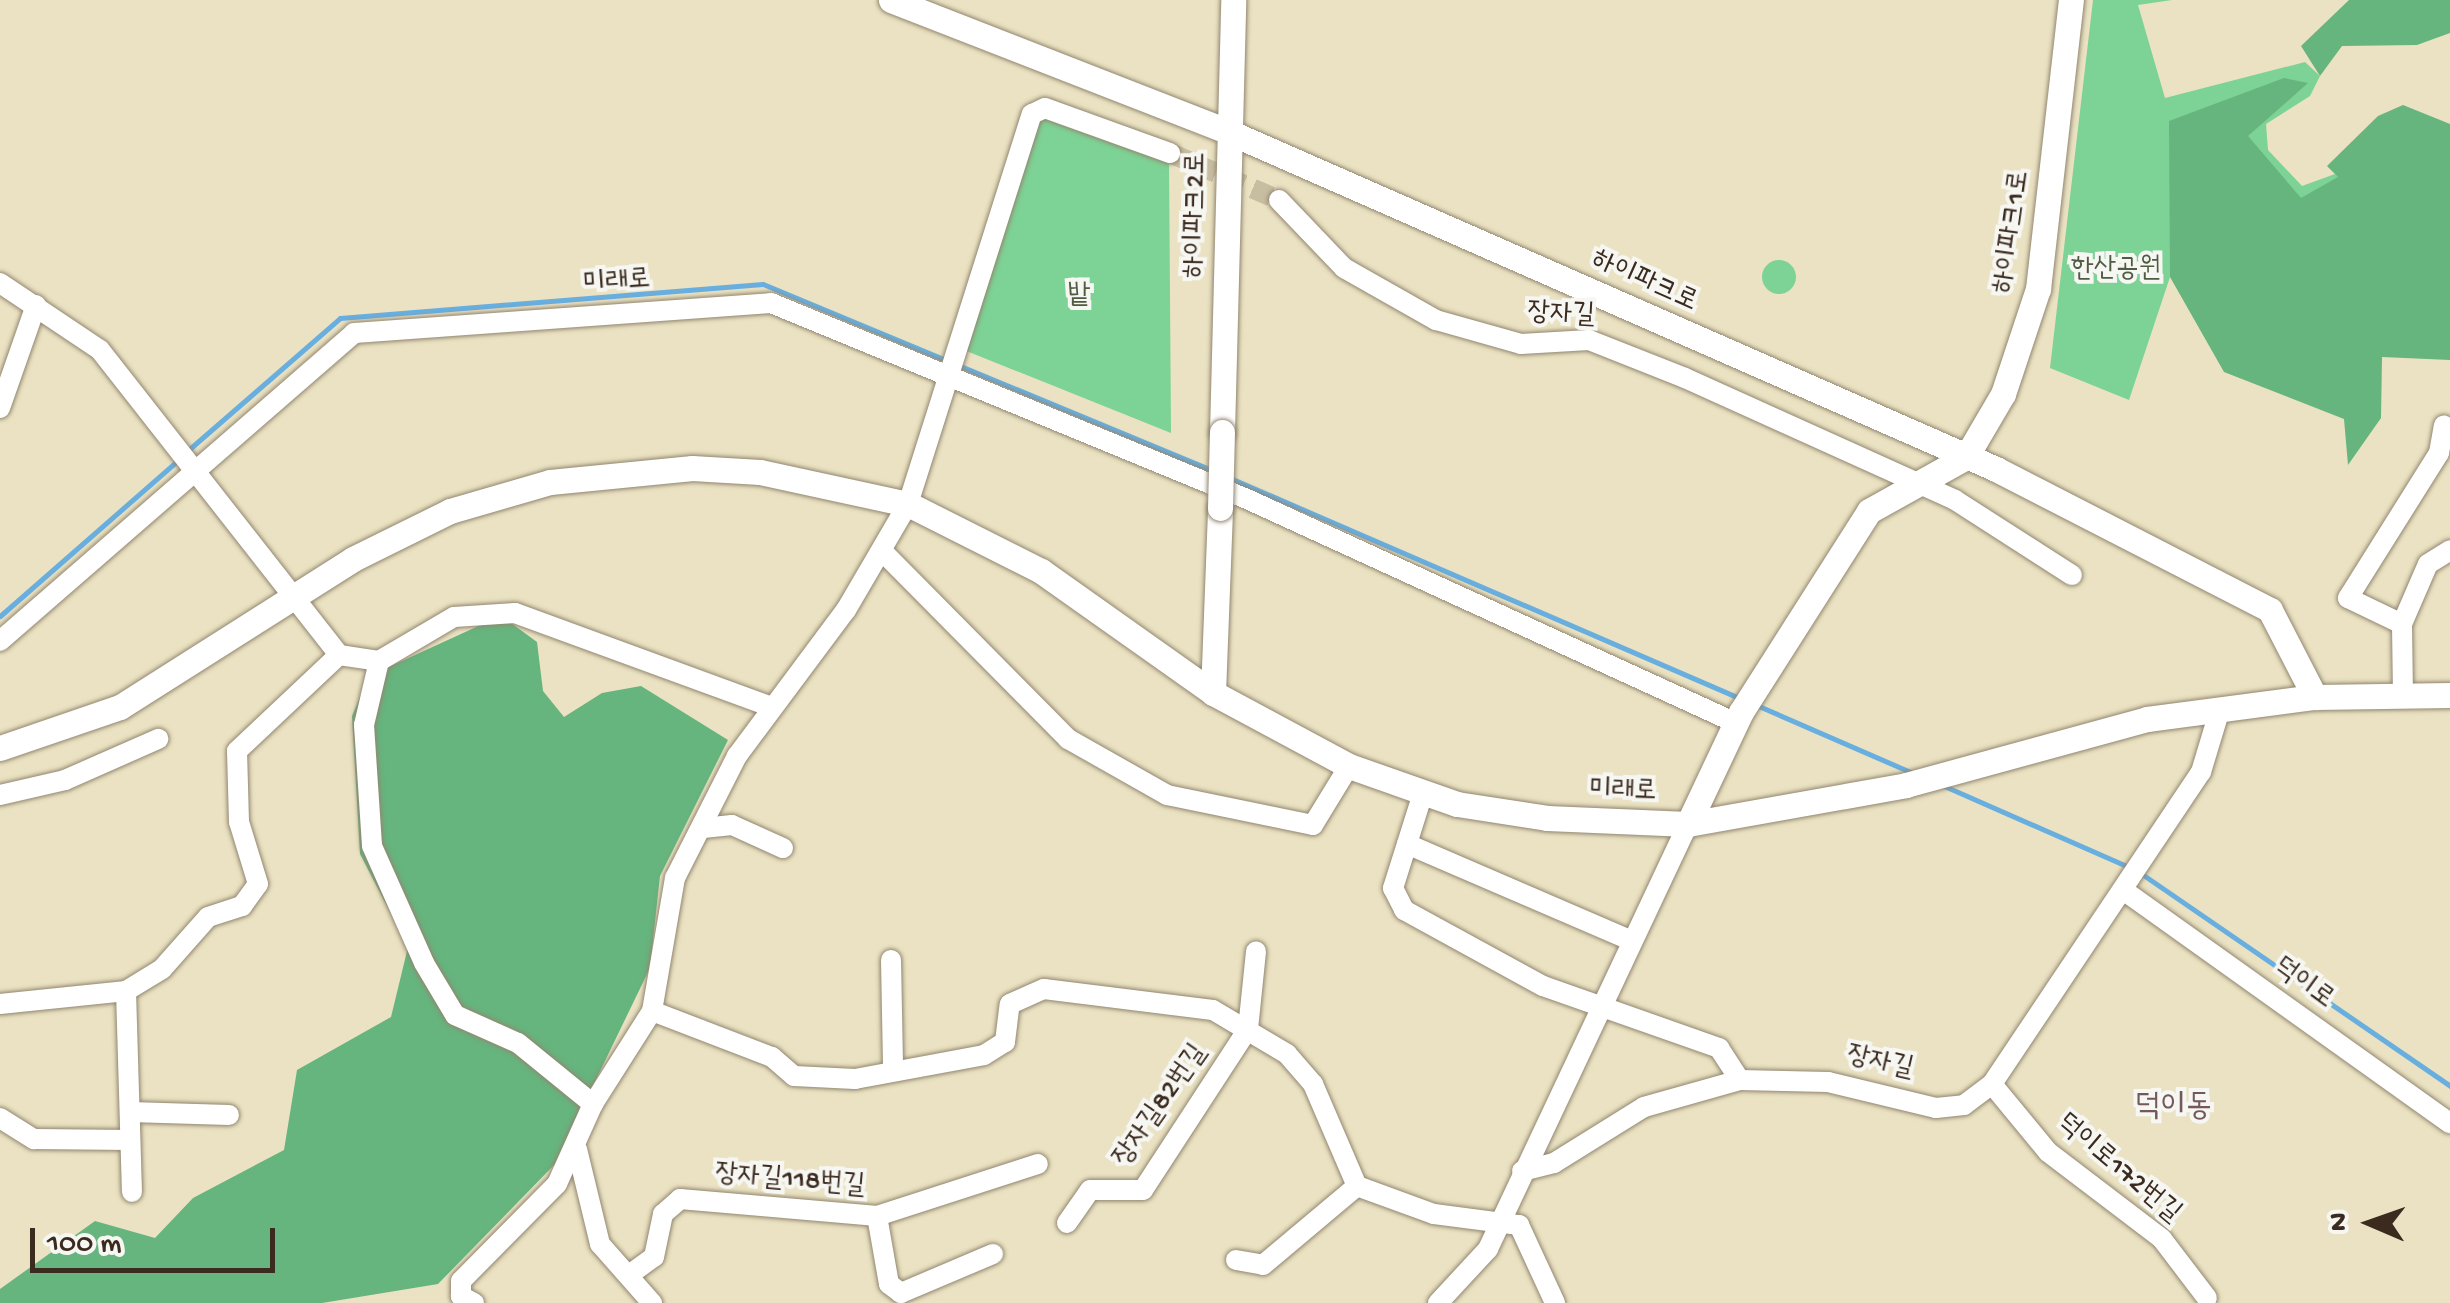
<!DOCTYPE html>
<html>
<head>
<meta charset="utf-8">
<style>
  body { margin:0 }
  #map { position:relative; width:2450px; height:1303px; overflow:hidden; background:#eae2c2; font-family:"Gochi Hand","Poor Story",sans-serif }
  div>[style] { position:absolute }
  .green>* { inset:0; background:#7dd295 }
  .round { border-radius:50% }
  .forest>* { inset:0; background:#66b47e }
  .stream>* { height:5px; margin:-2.5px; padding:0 2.5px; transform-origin:2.5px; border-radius:2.5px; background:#68aedf }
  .minor-tunnel>* { height:20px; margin-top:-10px; transform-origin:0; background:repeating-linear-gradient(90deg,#c7bda1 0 20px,transparent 0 30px) }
  .roads { filter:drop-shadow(0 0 2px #928670) drop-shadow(0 0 2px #928670) }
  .minor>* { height:20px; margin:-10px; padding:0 10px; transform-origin:10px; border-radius:10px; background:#fff }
  .tertiary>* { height:25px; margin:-12.5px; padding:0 12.5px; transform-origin:12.5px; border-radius:12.5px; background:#fff }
  .bridges { filter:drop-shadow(0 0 2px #928670) drop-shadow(0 0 2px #928670) }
  .tertiary-bridge>* { height:25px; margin:-12.5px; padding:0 12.5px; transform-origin:12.5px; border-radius:12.5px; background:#fff }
  span { translate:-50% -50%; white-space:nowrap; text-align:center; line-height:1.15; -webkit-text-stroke:8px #f6f6f2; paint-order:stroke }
  .street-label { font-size:28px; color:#3b2a1e }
  .park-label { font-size:28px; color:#4f5c42 }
  .quarter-label { font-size:32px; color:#74595a }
  .north { position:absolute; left:2320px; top:1173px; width:100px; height:100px; -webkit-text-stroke:8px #f6f6f2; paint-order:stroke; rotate:272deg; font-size:28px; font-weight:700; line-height:40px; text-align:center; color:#3b2a1e }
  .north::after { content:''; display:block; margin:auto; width:35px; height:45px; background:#3b2a1e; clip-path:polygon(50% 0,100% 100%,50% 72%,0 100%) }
  .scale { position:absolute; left:30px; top:1228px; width:245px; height:45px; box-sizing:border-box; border:5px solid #3b2a1e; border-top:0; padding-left:12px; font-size:30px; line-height:35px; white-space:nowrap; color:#3b2a1e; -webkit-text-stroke:8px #f6f6f2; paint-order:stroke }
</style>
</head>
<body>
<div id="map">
  <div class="green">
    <i style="clip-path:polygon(2093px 0,2172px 0,2138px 5px,2165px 98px,2305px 62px,2320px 76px,2310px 96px,2266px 124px,2268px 150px,2302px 186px,2335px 174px,2383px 220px,2390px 278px,2172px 134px,2170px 277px,2129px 400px,2050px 368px)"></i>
    <i style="clip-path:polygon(1039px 117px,1169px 163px,1171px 433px,964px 350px)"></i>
    <i class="round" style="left:1762px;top:260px;width:34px;height:34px"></i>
  </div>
  <div class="forest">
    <i style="clip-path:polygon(2349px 0,2450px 0,2450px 33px,2417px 45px,2342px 46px,2320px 76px,2301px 46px)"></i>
    <i style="clip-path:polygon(2284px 78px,2308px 83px,2248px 136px,2301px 198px,2338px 177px,2327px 166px,2378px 116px,2403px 105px,2450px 124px,2450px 360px,2382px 357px,2381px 418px,2348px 465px,2344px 419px,2224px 372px,2170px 277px,2169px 121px)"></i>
    <i style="clip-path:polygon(485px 623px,511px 623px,537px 642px,543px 691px,564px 717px,602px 693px,641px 686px,728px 740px,660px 876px,650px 968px,555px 1164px,438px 1284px,322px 1303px,0 1303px,0 1289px,95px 1221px,155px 1238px,193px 1198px,284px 1150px,297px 1070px,391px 1017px,408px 947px,360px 854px,352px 716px,369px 676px)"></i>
  </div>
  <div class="stream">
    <i style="left:958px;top:365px;width:274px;rotate:22.5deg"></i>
    <i style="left:186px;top:452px;width:204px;rotate:-41deg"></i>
    <i style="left:340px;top:318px;width:424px;rotate:-4.6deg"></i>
    <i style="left:763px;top:284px;width:200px;rotate:22.6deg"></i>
    <i style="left:1230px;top:478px;width:555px;rotate:23.37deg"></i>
    <i style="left:0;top:616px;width:237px;rotate:-41.2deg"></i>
    <i style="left:1754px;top:704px;width:173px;rotate:23.5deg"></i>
    <i style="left:1942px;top:785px;width:204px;rotate:23.7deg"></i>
    <i style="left:2139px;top:872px;width:378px;rotate:34.5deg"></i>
  </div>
  <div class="minor-tunnel">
    <i style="left:1170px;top:153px;width:119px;rotate:23.3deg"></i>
  </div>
  <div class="roads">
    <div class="minor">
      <i style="left:1279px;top:200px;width:94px;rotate:46.3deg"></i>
      <i style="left:1344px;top:268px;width:106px;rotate:29.5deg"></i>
      <i style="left:1436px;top:320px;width:88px;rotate:15.8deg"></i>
      <i style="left:1521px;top:344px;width:68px;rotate:-3.4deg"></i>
      <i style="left:1589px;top:340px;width:103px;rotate:21.6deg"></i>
      <i style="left:1685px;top:378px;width:296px;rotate:24.3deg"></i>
      <i style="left:1955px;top:500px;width:139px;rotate:32.7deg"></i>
      <i style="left:0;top:283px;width:120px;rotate:33.8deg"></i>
      <i style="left:100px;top:350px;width:387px;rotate:51.9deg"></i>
      <i style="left:339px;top:655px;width:40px;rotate:8.5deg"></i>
      <i style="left:379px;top:661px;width:87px;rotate:-30.4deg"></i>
      <i style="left:454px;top:617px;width:61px;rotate:-3.8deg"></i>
      <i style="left:515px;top:613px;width:268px;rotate:20.1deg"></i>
      <i style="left:0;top:408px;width:109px;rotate:-70.7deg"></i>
      <i style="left:884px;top:553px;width:262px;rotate:45.3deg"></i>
      <i style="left:1068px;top:739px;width:114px;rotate:29.5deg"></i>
      <i style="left:1167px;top:795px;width:149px;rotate:11.6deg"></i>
      <i style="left:1313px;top:825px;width:69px;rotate:-58.6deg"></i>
      <i style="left:2402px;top:624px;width:60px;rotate:-154.3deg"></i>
      <i style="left:2348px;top:598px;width:171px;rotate:-57.9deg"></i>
      <i style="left:2439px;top:453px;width:28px;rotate:-80deg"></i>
      <i style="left:0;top:641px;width:469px;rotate:-41deg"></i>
      <i style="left:354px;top:333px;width:418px;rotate:-4.1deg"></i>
      <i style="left:771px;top:303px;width:515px;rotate:22.38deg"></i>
      <i style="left:1247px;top:499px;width:538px;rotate:24.61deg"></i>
      <i style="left:379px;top:661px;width:66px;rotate:103.2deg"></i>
      <i style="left:364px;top:725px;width:121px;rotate:86.2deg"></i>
      <i style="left:372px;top:846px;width:128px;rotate:66deg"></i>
      <i style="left:424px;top:963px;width:61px;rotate:59.2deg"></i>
      <i style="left:455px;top:1015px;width:69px;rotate:24deg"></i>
      <i style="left:518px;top:1043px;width:97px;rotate:39.1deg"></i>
      <i style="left:2403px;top:696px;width:72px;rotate:-90.8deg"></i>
      <i style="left:2402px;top:624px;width:65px;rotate:-66.6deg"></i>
      <i style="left:2428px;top:564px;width:26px;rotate:-32deg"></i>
      <i style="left:1423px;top:793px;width:100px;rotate:107.5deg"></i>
      <i style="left:1393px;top:888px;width:25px;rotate:63deg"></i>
      <i style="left:1404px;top:910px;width:158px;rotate:28.7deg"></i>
      <i style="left:1543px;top:986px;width:187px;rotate:19.4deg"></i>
      <i style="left:1719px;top:1048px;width:38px;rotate:57deg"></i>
      <i style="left:0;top:795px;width:67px;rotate:-13deg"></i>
      <i style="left:65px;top:780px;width:102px;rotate:-23.8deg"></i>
      <i style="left:703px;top:828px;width:29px;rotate:-6deg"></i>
      <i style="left:732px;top:825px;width:56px;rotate:24.3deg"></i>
      <i style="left:1407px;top:844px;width:243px;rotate:23.3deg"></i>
      <i style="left:2123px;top:890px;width:402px;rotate:35.5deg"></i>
      <i style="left:891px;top:960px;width:109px;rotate:88.9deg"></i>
      <i style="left:126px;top:991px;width:201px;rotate:88.3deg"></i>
      <i style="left:0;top:1004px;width:127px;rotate:-5.9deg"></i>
      <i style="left:126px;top:991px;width:42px;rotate:-31.4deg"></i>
      <i style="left:162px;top:969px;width:69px;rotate:-48.5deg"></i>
      <i style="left:208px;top:917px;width:36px;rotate:-18deg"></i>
      <i style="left:242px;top:906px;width:27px;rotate:-54deg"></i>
      <i style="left:258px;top:884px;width:65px;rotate:-107deg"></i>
      <i style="left:239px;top:822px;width:71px;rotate:-91.6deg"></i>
      <i style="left:237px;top:751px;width:140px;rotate:-43.3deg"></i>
      <i style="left:652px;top:1011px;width:129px;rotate:21deg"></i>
      <i style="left:772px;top:1057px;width:29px;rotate:41deg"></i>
      <i style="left:794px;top:1076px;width:61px;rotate:2.8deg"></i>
      <i style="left:855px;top:1079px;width:131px;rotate:-10.5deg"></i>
      <i style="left:984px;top:1055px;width:25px;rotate:-32deg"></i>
      <i style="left:1005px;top:1042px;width:38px;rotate:-83deg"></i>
      <i style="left:1010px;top:1004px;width:37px;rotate:-24deg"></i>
      <i style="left:1044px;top:989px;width:170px;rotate:7.1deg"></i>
      <i style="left:1213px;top:1010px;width:86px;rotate:30.7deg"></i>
      <i style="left:1287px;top:1054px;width:40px;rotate:49deg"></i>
      <i style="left:1313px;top:1084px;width:111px;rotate:66.7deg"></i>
      <i style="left:1357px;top:1186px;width:82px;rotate:20deg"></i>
      <i style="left:1434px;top:1214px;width:86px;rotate:7.4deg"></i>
      <i style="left:1519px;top:1225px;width:86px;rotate:65.2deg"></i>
      <i style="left:1992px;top:1084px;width:88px;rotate:50.5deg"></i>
      <i style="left:2048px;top:1152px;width:143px;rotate:37.3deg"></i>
      <i style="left:2162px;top:1239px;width:74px;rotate:52.7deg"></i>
      <i style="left:130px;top:1112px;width:99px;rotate:1.7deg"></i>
      <i style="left:0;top:1118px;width:40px;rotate:32deg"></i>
      <i style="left:34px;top:1139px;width:96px;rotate:0.6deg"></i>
      <i style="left:577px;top:1149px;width:98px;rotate:76.4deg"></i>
      <i style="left:600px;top:1244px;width:79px;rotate:48.6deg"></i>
      <i style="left:1522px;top:1171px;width:33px;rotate:-14deg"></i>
      <i style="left:1554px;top:1163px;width:106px;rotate:-31.9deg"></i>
      <i style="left:1644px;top:1107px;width:100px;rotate:-15.7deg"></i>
      <i style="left:1740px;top:1080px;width:88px;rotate:1.3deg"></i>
      <i style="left:1828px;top:1082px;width:111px;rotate:13.5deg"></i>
      <i style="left:1936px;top:1108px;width:28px;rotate:-6deg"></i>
      <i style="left:1964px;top:1105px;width:35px;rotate:-37deg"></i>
      <i style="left:1992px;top:1084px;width:376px;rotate:-56.2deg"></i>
      <i style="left:2201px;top:772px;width:66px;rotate:-73.2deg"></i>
      <i style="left:877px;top:1216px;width:69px;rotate:80deg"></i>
      <i style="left:889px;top:1284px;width:15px;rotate:37deg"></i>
      <i style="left:901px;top:1293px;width:100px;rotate:-23deg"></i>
      <i style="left:1067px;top:1223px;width:40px;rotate:-55.1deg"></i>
      <i style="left:1090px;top:1190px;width:53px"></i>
      <i style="left:1143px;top:1190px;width:192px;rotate:-56.9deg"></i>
      <i style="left:1248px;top:1029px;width:78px;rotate:-84.1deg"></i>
      <i style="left:1236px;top:1260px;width:27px;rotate:10deg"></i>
      <i style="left:1263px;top:1265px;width:123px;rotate:-40deg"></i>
      <i style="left:633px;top:1272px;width:26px;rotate:-36deg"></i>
      <i style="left:654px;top:1257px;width:44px;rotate:-78.2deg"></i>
      <i style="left:663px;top:1214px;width:23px;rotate:-41deg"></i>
      <i style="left:680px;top:1199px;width:198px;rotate:4.9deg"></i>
      <i style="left:877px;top:1216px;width:169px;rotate:-17.9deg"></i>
      <i style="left:474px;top:1303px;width:15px;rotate:-152deg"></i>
      <i style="left:461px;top:1296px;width:15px;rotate:-90deg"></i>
      <i style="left:461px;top:1281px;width:136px;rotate:-45.3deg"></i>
      <i style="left:557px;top:1184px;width:88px;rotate:-65.8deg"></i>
      <i style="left:593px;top:1104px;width:110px;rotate:-57.6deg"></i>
      <i style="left:652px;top:1011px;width:135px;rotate:-80.2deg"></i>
      <i style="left:675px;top:878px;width:137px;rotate:-63.1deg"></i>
      <i style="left:737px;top:756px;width:182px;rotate:-53.3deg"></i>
      <i style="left:846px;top:610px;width:123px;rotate:-59.7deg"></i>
      <i style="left:908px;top:504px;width:409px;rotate:-72.4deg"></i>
      <i style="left:1032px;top:114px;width:14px;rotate:-25deg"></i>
      <i style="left:1045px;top:108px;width:133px;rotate:19.8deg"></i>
      <i style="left:1438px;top:1303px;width:74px;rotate:-47.2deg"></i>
      <i style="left:1488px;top:1249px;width:470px;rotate:-64.8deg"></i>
    </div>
    <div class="tertiary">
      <i style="left:891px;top:0;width:363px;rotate:21.3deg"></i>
      <i style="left:1229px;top:132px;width:838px;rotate:23.72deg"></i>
      <i style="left:1996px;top:469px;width:308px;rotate:27.2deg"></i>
      <i style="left:2270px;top:610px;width:98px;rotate:62.7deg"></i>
      <i style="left:1222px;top:432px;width:432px;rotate:-88.5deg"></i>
      <i style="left:1213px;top:693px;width:185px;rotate:-87.8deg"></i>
      <i style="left:0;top:748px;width:127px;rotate:-18.9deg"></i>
      <i style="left:120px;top:707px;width:276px;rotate:-32.4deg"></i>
      <i style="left:353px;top:559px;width:108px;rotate:-26.3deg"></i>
      <i style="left:450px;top:511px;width:104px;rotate:-16.2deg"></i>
      <i style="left:550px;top:482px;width:143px;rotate:-5.6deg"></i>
      <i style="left:692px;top:468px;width:68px;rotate:3.4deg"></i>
      <i style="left:760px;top:472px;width:151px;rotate:12.2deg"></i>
      <i style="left:908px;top:504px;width:149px;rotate:26.7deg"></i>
      <i style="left:1041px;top:571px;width:211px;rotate:35.3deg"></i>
      <i style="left:1213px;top:693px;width:154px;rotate:28.2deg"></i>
      <i style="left:1349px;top:766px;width:114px;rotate:19.4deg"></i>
      <i style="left:1457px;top:804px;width:91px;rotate:8.8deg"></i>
      <i style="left:1547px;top:818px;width:141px;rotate:2.4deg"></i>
      <i style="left:1688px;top:824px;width:221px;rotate:-10.1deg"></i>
      <i style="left:1906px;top:785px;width:250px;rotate:-15.3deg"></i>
      <i style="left:2147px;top:719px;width:169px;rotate:-7.5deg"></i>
      <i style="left:2315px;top:697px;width:135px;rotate:-0.8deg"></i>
      <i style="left:1688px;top:824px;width:124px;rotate:-64.7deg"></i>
      <i style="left:1741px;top:712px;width:238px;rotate:-57.5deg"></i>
      <i style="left:1869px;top:511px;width:111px;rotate:-29.1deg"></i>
      <i style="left:1966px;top:457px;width:73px;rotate:-59.6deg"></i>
      <i style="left:2003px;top:394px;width:111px;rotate:-71.6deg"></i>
      <i style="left:2038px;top:289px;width:291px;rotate:-83.5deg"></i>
    </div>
  </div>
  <div class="bridges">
    <div class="tertiary-bridge">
      <i style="left:1220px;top:508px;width:76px;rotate:-88.5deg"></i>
    </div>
  </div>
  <div class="street-label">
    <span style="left:1197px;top:215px;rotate:-89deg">하이파크2로</span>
    <span style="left:2013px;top:232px;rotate:-82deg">하이파크1로</span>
    <span style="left:1644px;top:282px;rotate:24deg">하이파크로</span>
    <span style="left:617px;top:283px;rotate:-4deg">미래로</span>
    <span style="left:1561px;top:315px;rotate:3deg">장자길</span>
    <span style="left:1623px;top:792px;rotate:2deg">미래로</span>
    <span style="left:2303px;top:984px;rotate:36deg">덕이로</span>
    <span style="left:1880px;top:1063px;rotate:13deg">장자길</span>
    <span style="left:1161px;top:1106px;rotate:-55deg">장자길82번길</span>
    <span style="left:2118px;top:1169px;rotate:40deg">덕이로172번길</span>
    <span style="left:790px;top:1181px;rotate:5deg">장자길118번길</span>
  </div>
  <div class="park-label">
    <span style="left:2116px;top:270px">한산공원</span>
    <span style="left:1079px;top:296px">밭</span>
  </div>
  <div class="quarter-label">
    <span style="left:2173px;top:1108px">덕이동</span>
  </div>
  <div class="north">N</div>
  <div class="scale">100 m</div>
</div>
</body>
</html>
